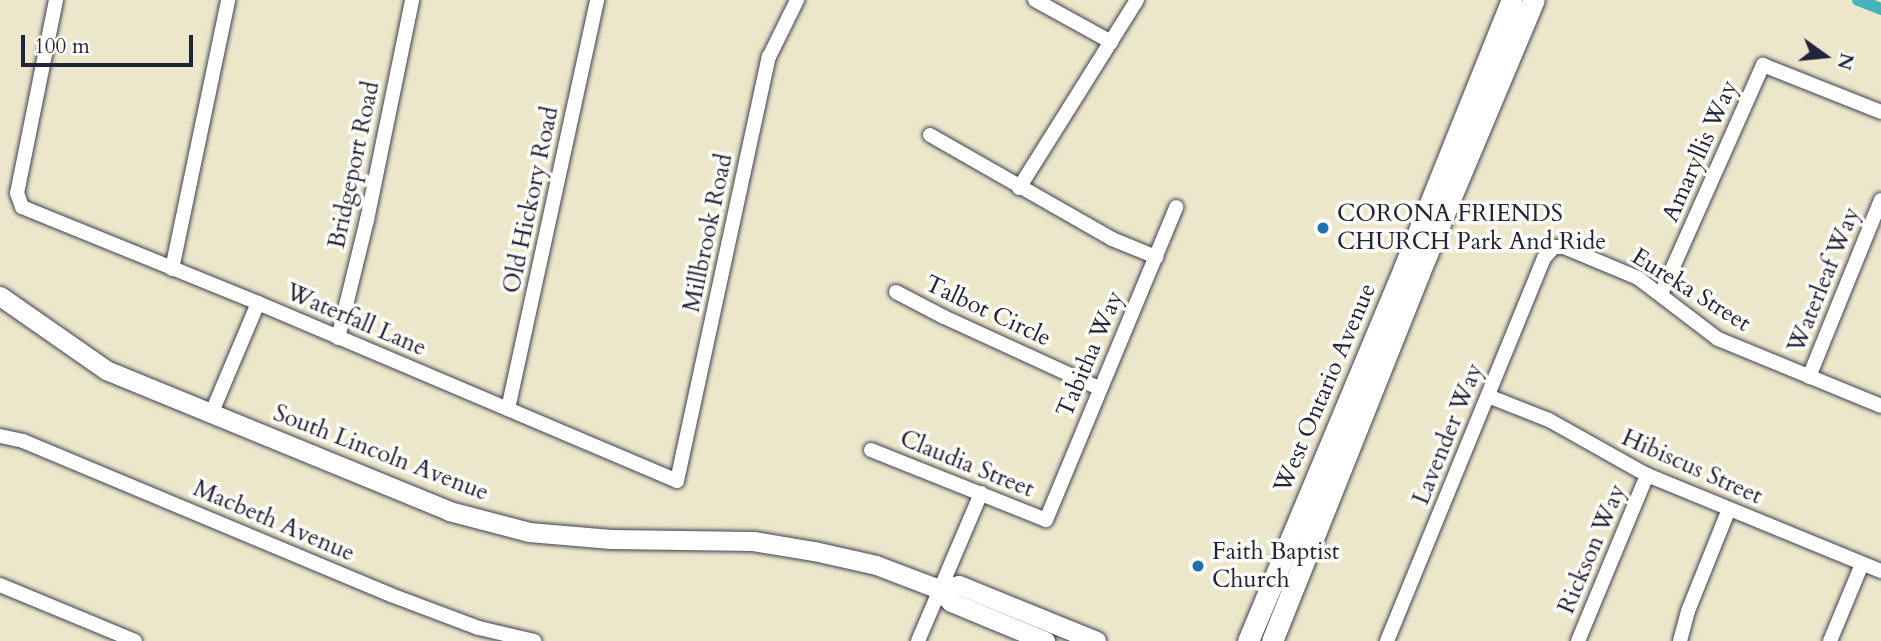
<!DOCTYPE html>
<html>
<head>
<meta charset="utf-8">
<style>
  body { margin:0 }
  #map { position:relative; width:1881px; height:641px; overflow:hidden; background:#ece7cb; font-family:Cardo,serif }
  div>[style] { position:absolute }
  .canal>* { height:12px; margin:-6px; padding:0 6px; transform-origin:6px; border-radius:6px; background:#45b5bb }
  .roads { filter:drop-shadow(0 0 2px #404051) drop-shadow(0 0 2px #404051) }
  .street>* { height:14px; margin:-7px; padding:0 7px; transform-origin:7px; border-radius:7px; background:#fff }
  .secondary>* { height:19px; margin:-9.5px; padding:0 9.5px; transform-origin:9.5px; border-radius:9.5px; background:#fff }
  .primary>* { height:21px; margin:-10.5px; padding:0 10.5px; transform-origin:10.5px; border-radius:10.5px; background:#fff }
  .dots>* { width:19px; height:19px; translate:-50% -50%; box-sizing:border-box; border:4px solid #fdfcf7; border-radius:50% }
  span { translate:-50% -50%; white-space:nowrap; text-align:center; line-height:1.15; -webkit-text-stroke:7px #fdfcf7; paint-order:stroke }
  .street-label { font-size:24px; color:#22223b }
  .poi-label { font-size:24px; color:#22223b }
  .left { translate:0 -50%; text-align:left }
  .north { position:absolute; left:1790px; top:21px; width:70px; height:70px; -webkit-text-stroke:5px #fdfcf7; paint-order:stroke; rotate:105deg; font-size:19px; font-weight:700; line-height:28px; text-align:center; color:#22223b }
  .north::after { content:''; display:block; margin:auto; width:24px; height:32px; background:#22223b; clip-path:polygon(50% 0,100% 100%,50% 72%,0 100%) }
  .scale { position:absolute; left:21px; top:35px; width:172px; height:32px; box-sizing:border-box; border:4px solid #22223b; border-top:0; padding-left:9px; font-size:21px; line-height:24px; white-space:nowrap; color:#22223b; -webkit-text-stroke:5px #fdfcf7; paint-order:stroke }
</style>
</head>
<body>
<div id="map">
  <div class="canal">
    <i style="left:1858px;top:0;width:25px;rotate:21deg"></i>
  </div>
  <div class="roads">
    <div class="street">
      <i style="left:56px;top:0;width:197px;rotate:101.4deg"></i>
      <i style="left:17px;top:193px;width:15px;rotate:70deg"></i>
      <i style="left:22px;top:207px;width:255px;rotate:22.1deg"></i>
      <i style="left:258px;top:303px;width:455px;rotate:23deg"></i>
      <i style="left:677px;top:481px;width:434px;rotate:-77.8deg"></i>
      <i style="left:769px;top:57px;width:64px;rotate:-63.8deg"></i>
      <i style="left:1035px;top:0;width:87px;rotate:28.9deg"></i>
      <i style="left:930px;top:135px;width:210px;rotate:29.7deg"></i>
      <i style="left:1112px;top:239px;width:48px;rotate:22.2deg"></i>
      <i style="left:1019px;top:188px;width:222px;rotate:-57.9deg"></i>
      <i style="left:172px;top:269px;width:275px;rotate:-78.2deg"></i>
      <i style="left:896px;top:292px;width:54px;rotate:27.5deg"></i>
      <i style="left:944px;top:317px;width:170px;rotate:24.6deg"></i>
      <i style="left:1661px;top:294px;width:251px;rotate:-66deg"></i>
      <i style="left:1763px;top:65px;width:127px;rotate:21.7deg"></i>
      <i style="left:338px;top:338px;width:122px;rotate:-76.2deg"></i>
      <i style="left:367px;top:220px;width:225px;rotate:-78.4deg"></i>
      <i style="left:1809px;top:377px;width:191px;rotate:-67.9deg"></i>
      <i style="left:1488px;top:396px;width:66px;rotate:21.5deg"></i>
      <i style="left:1549px;top:420px;width:112px;rotate:29.3deg"></i>
      <i style="left:1647px;top:475px;width:253px;rotate:22.3deg"></i>
      <i style="left:508px;top:409px;width:419px;rotate:-77.7deg"></i>
      <i style="left:212px;top:412px;width:118px;rotate:-67.1deg"></i>
      <i style="left:0;top:436px;width:24px;rotate:12deg"></i>
      <i style="left:23px;top:441px;width:399px;rotate:22.7deg"></i>
      <i style="left:391px;top:595px;width:94px;rotate:20.6deg"></i>
      <i style="left:479px;top:628px;width:57px;rotate:13.3deg"></i>
      <i style="left:871px;top:450px;width:188px;rotate:21.8deg"></i>
      <i style="left:1046px;top:520px;width:339px;rotate:-67.4deg"></i>
      <i style="left:0;top:585px;width:146px;rotate:22.5deg"></i>
      <i style="left:918px;top:641px;width:161px;rotate:-66.9deg"></i>
      <i style="left:1387px;top:641px;width:414px;rotate:-67.7deg"></i>
      <i style="left:1544px;top:258px;width:15px;rotate:-48deg"></i>
      <i style="left:1554px;top:247px;width:10px"></i>
      <i style="left:1564px;top:247px;width:80px;rotate:22.7deg"></i>
      <i style="left:1638px;top:278px;width:101px;rotate:37.3deg"></i>
      <i style="left:1718px;top:339px;width:176px;rotate:22.3deg"></i>
      <i style="left:1578px;top:641px;width:180px;rotate:-67.4deg"></i>
      <i style="left:1680px;top:641px;width:31px;rotate:-75deg"></i>
      <i style="left:1688px;top:611px;width:110px;rotate:-68.1deg"></i>
      <i style="left:1830px;top:641px;width:83px;rotate:-67.4deg"></i>
    </div>
    <div class="secondary">
      <i style="left:0;top:296px;width:129px;rotate:34.9deg"></i>
      <i style="left:106px;top:370px;width:371px;rotate:22.3deg"></i>
      <i style="left:449px;top:511px;width:83px;rotate:14.7deg"></i>
      <i style="left:529px;top:532px;width:82px;rotate:4.9deg"></i>
      <i style="left:611px;top:539px;width:142px;rotate:0.8deg"></i>
      <i style="left:753px;top:541px;width:62px;rotate:9.3deg"></i>
      <i style="left:814px;top:551px;width:64px;rotate:12.7deg"></i>
      <i style="left:876px;top:565px;width:67px;rotate:20.9deg"></i>
      <i style="left:939px;top:589px;width:18px;rotate:47deg"></i>
      <i style="left:951px;top:602px;width:102px;rotate:22.5deg"></i>
      <i style="left:939px;top:589px;width:20px;rotate:-11deg"></i>
      <i style="left:959px;top:585px;width:148px;rotate:22.2deg"></i>
    </div>
    <div class="primary">
      <i style="left:1248px;top:641px;width:404px;rotate:-67.3deg"></i>
      <i style="left:1404px;top:268px;width:289px;rotate:-68.1deg"></i>
      <i style="left:1272px;top:641px;width:396px;rotate:-68.2deg"></i>
      <i style="left:1419px;top:273px;width:296px;rotate:-67.2deg"></i>
    </div>
  </div>
  <div class="dots">
    <i style="left:1323px;top:228px;background:#1f6fb2"></i>
    <i style="left:1198px;top:566px;background:#1f6fb2"></i>
  </div>
  <div class="street-label">
    <span style="left:1700px;top:151px;rotate:-66deg">Amaryllis Way</span>
    <span style="left:354px;top:165px;rotate:-78deg">Bridgeport Road</span>
    <span style="left:531px;top:200px;rotate:-78deg">Old Hickory Road</span>
    <span style="left:708px;top:233px;rotate:-78deg">Millbrook Road</span>
    <span style="left:1824px;top:280px;rotate:-68deg">Waterleaf Way</span>
    <span style="left:1691px;top:290px;rotate:32deg">Eureka Street</span>
    <span style="left:988px;top:311px;rotate:25deg">Talbot Circle</span>
    <span style="left:356px;top:320px;rotate:23deg">Waterfall Lane</span>
    <span style="left:1090px;top:354px;rotate:-67deg">Tabitha Way</span>
    <span style="left:1325px;top:388px;rotate:-67deg">West Ontario Avenue</span>
    <span style="left:1448px;top:434px;rotate:-68deg">Lavender Way</span>
    <span style="left:381px;top:453px;rotate:21deg">South Lincoln Avenue</span>
    <span style="left:967px;top:464px;rotate:22deg">Claudia Street</span>
    <span style="left:1692px;top:467px;rotate:24deg">Hibiscus Street</span>
    <span style="left:274px;top:521px;rotate:23deg">Macbeth Avenue</span>
    <span style="left:1592px;top:549px;rotate:-67deg">Rickson Way</span>
  </div>
  <div class="poi-label">
    <span class="left" style="left:1337px;top:228px">CORONA FRIENDS<br>CHURCH Park And Ride</span>
    <span class="left" style="left:1212px;top:566px">Faith Baptist<br>Church</span>
  </div>
  <div class="north">N</div>
  <div class="scale">100 m</div>
</div>
</body>
</html>
